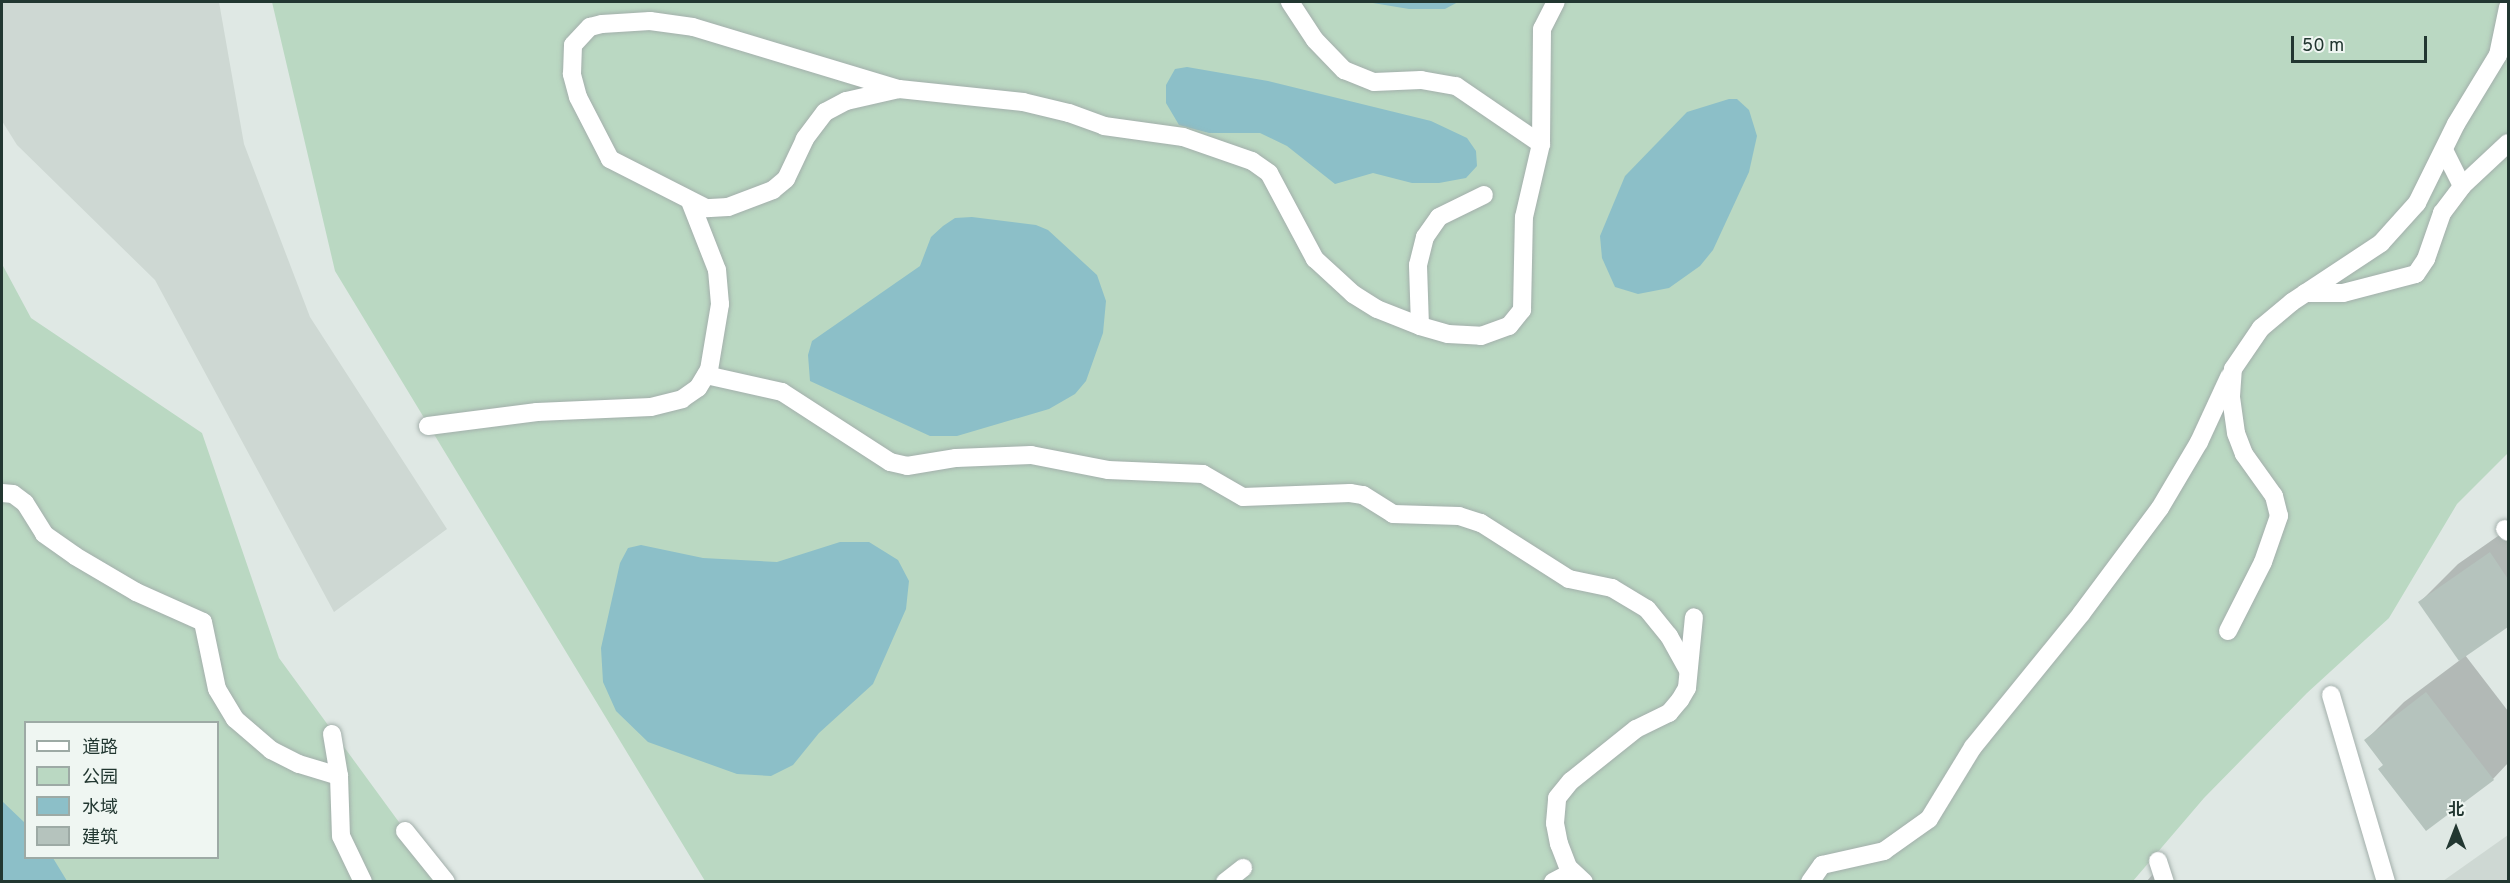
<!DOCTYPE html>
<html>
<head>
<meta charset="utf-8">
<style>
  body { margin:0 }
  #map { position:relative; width:2510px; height:883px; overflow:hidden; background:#dfe8e4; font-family:Overpass,"Noto Sans SC",sans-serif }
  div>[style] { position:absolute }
  .built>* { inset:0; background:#ced8d3 }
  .green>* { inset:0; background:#bad8c2 }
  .water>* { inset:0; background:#8cbfc8 }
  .shadow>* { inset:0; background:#0003 }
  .building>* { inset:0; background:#b5c3bd }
  .roads { filter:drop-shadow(0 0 2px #a3afab) drop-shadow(0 0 2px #a3afab) }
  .minor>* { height:18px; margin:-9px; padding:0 9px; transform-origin:9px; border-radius:9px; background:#fff }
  span { translate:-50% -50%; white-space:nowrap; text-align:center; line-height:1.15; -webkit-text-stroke:4.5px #eff6f2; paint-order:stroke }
  .frame { position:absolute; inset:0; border:3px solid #223731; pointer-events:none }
  .legend { position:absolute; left:24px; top:721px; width:195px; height:138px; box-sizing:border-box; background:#eff6f2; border:2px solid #9daaa5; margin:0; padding:8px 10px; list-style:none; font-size:18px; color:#223731 }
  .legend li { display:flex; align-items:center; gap:12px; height:30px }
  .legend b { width:30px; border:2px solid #9daaa5 }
  .north { position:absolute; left:2426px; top:799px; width:60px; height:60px; -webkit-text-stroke:4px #eff6f2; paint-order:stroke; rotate:0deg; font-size:16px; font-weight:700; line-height:24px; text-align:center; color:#223731 }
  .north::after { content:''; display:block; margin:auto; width:21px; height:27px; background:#223731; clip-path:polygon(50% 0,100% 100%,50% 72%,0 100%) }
  .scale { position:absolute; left:2291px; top:36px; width:136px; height:27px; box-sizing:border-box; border:3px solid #223731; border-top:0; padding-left:8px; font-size:18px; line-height:21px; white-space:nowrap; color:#223731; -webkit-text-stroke:4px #eff6f2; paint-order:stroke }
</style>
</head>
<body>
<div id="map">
  <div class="built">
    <i style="clip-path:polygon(2px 2px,219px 2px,244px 144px,310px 317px,447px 529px,334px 612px,155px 280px,17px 145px,2px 121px)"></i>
    <i style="clip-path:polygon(2508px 835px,2508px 881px,2443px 881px)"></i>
  </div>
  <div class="green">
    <i style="clip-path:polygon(272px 2px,2508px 2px,2508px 453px,2457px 504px,2389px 618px,2307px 693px,2204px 798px,2133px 881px,705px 881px,335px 271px)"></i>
    <i style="clip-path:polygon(evenodd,2px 264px,31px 318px,202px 433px,279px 658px,442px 881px,2px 881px,2px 264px,26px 722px,218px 722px,218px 858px,26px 858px,26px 722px)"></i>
  </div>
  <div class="water">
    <i style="clip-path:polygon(1367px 2px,1458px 2px,1445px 9px,1409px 9px)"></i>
    <i style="clip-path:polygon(1187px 67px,1268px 81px,1431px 121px,1467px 138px,1476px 151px,1477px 166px,1466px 178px,1439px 183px,1412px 183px,1373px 173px,1335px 184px,1287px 146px,1260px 133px,1209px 133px,1179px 125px,1166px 103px,1166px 85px,1175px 69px)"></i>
    <i style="clip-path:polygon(1729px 99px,1737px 99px,1749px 110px,1757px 136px,1749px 172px,1713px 250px,1700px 266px,1669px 288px,1638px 294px,1615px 287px,1602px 258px,1600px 236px,1625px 176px,1687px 112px)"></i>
    <i style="clip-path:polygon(972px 217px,1036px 225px,1048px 230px,1097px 275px,1106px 301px,1103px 333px,1086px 381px,1075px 394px,1049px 409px,957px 436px,930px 436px,810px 381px,808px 355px,812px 341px,920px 266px,931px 237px,943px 226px,955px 218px)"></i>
    <i style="clip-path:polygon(840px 542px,869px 542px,898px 560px,909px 581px,906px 609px,873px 684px,819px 733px,793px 765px,771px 776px,737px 774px,648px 742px,616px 711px,603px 682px,601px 648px,620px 563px,628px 548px,641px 545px,703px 558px,777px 562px)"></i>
    <i style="clip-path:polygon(2px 801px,25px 823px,26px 858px,53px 858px,67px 881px,2px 881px)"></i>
  </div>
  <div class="shadow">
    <i style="clip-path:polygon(2508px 529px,2508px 625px,2465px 655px,2508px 711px,2508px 763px,2493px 779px,2385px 764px,2366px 740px,2404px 702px,2460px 660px,2420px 602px,2458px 564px)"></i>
    <i style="clip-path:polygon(2154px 873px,2157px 882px,2146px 882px)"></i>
  </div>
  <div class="building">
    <i style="clip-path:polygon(2490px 552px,2508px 579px,2508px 627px,2459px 661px,2418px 602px)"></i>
    <i style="clip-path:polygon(2426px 692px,2494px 780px,2426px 831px,2378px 769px,2383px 765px,2364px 740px)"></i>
  </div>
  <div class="roads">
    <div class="minor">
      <i style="left:1290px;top:2px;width:45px;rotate:56.7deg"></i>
      <i style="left:1315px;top:40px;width:42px;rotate:46deg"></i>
      <i style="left:1344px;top:70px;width:32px;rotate:22deg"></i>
      <i style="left:1374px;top:82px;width:47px;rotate:-2.4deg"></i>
      <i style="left:1421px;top:80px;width:36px;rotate:10deg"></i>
      <i style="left:1456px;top:86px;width:103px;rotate:34.3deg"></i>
      <i style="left:899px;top:89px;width:54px;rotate:167.2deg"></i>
      <i style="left:846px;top:101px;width:24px;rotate:152deg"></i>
      <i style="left:825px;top:112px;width:34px;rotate:127deg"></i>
      <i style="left:805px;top:139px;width:44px;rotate:115.4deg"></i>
      <i style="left:786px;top:179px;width:17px;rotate:140deg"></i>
      <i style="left:773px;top:190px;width:48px;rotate:159.3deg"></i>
      <i style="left:728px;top:207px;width:22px;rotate:177deg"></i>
      <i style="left:706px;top:208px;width:108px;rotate:-153deg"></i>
      <i style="left:610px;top:159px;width:70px;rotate:-117.3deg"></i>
      <i style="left:578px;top:97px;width:24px;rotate:-105deg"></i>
      <i style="left:572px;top:74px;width:29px;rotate:-88deg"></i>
      <i style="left:573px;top:45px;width:25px;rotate:-47deg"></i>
      <i style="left:590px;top:27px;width:12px;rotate:-14deg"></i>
      <i style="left:602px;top:24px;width:48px;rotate:-3.6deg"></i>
      <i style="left:650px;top:21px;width:43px;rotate:7.9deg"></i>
      <i style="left:693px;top:27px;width:215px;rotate:16.8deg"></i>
      <i style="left:899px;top:89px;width:125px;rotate:6deg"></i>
      <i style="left:1023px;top:102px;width:47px;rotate:13.4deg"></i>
      <i style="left:1069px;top:113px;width:37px;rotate:20deg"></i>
      <i style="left:1104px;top:126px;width:80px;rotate:7.9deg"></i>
      <i style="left:1183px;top:137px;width:73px;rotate:19.2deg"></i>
      <i style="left:1252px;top:161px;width:21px;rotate:35deg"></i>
      <i style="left:1269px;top:173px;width:98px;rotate:61.9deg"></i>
      <i style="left:1315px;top:259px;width:52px;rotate:42.6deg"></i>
      <i style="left:1353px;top:294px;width:28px;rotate:32deg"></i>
      <i style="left:1377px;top:309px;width:46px;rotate:21.6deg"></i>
      <i style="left:1420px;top:326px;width:29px;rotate:16deg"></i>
      <i style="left:1448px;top:334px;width:33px;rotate:3deg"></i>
      <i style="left:1481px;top:336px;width:30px;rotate:-20deg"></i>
      <i style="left:1509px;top:326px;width:21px;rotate:-51deg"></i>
      <i style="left:1522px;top:310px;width:93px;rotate:-88.8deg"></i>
      <i style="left:1524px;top:217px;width:75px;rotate:-76.9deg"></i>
      <i style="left:1541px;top:144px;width:115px;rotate:-89.5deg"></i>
      <i style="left:1542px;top:29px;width:30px;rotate:-63deg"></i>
      <i style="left:2444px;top:150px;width:40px;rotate:63.4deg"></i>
      <i style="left:2305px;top:293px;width:38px"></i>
      <i style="left:2343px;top:293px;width:75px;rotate:-14.6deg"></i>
      <i style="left:2416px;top:274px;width:18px;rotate:-56deg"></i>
      <i style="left:2426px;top:259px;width:49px;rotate:-70.8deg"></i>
      <i style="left:2442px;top:213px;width:34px;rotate:-53deg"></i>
      <i style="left:2462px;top:186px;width:63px;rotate:-43.1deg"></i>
      <i style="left:1420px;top:326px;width:61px;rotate:-91.9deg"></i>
      <i style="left:1418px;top:265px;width:29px;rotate:-76deg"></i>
      <i style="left:1425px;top:237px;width:24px;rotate:-55deg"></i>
      <i style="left:1439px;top:217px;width:50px;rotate:-26.1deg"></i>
      <i style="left:706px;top:375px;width:78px;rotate:12.6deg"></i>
      <i style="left:782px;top:392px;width:129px;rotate:32.9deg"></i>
      <i style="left:890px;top:462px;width:17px;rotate:13deg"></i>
      <i style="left:907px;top:466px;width:50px;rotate:-9.3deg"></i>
      <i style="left:956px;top:458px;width:75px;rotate:-2.3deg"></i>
      <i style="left:1031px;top:455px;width:78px;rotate:11deg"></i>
      <i style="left:1108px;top:470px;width:95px;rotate:2.4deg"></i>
      <i style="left:1203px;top:474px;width:46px;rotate:29.9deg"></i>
      <i style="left:1243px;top:497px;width:107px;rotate:-2.1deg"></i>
      <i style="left:1350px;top:493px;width:13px;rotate:9deg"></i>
      <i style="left:1363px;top:495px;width:36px;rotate:32deg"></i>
      <i style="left:1393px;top:514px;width:66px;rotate:1.7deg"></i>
      <i style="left:1459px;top:516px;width:23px;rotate:18deg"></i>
      <i style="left:1481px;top:523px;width:104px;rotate:32.5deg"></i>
      <i style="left:1569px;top:579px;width:44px;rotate:11.8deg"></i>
      <i style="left:1612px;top:588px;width:41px;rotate:31deg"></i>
      <i style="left:1647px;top:609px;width:35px;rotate:51deg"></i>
      <i style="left:1669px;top:636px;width:38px;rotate:61deg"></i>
      <i style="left:428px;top:426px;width:110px;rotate:-7.3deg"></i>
      <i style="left:537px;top:412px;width:114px;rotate:-2.5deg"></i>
      <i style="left:651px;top:407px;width:32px;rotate:-14deg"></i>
      <i style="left:682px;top:399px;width:19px;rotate:-35deg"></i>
      <i style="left:698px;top:388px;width:21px;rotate:-59deg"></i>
      <i style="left:709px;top:370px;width:67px;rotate:-80.5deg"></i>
      <i style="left:720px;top:304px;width:34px;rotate:-95deg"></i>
      <i style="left:717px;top:270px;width:74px;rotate:-111.4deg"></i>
      <i style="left:2px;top:493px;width:11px;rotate:5deg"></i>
      <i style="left:13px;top:494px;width:15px;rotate:37deg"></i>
      <i style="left:25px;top:503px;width:36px;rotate:58deg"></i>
      <i style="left:44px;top:534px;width:38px;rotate:35deg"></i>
      <i style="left:75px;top:556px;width:71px;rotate:30.5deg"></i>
      <i style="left:136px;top:592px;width:73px;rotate:24.1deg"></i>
      <i style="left:203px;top:622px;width:68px;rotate:78.2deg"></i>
      <i style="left:217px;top:689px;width:35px;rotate:59deg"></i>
      <i style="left:235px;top:719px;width:48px;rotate:40.7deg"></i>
      <i style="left:271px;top:750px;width:31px;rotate:27deg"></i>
      <i style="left:299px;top:764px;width:42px;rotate:16.7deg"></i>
      <i style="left:2505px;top:529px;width:4px;rotate:45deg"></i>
      <i style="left:2228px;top:631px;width:77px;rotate:-63.1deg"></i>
      <i style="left:2263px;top:562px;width:49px;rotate:-70.8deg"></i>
      <i style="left:2279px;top:516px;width:21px;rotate:-104deg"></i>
      <i style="left:2274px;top:496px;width:52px;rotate:-125.5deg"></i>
      <i style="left:2244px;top:454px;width:22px;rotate:-111deg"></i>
      <i style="left:2236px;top:433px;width:37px;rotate:-98deg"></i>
      <i style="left:2231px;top:396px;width:27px;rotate:-86deg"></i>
      <i style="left:2233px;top:369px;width:50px;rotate:-55.7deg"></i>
      <i style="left:2261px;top:328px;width:40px;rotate:-40deg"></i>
      <i style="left:2292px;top:302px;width:107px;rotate:-33.5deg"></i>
      <i style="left:2381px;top:243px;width:54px;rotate:-48deg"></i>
      <i style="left:2417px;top:203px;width:88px;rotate:-63.7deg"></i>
      <i style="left:2456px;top:124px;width:81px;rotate:-58.7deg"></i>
      <i style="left:2498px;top:55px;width:49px;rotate:-78.2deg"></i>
      <i style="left:2331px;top:695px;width:195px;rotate:73.6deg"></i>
      <i style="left:332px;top:734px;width:43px;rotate:80.5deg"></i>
      <i style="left:339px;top:776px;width:60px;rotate:88.1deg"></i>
      <i style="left:341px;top:836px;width:51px;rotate:64.4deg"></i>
      <i style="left:405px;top:831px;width:65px;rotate:51.2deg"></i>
      <i style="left:2158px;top:861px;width:22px;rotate:72deg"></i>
      <i style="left:1225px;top:882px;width:23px;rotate:-38deg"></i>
      <i style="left:1553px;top:882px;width:21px;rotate:-28deg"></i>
      <i style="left:1584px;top:882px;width:22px;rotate:-137deg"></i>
      <i style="left:1568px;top:867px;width:25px;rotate:-111deg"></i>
      <i style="left:1559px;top:844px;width:21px;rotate:-101deg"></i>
      <i style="left:1555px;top:823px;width:25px;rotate:-85deg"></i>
      <i style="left:1557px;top:798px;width:22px;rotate:-51deg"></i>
      <i style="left:1571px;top:781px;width:83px;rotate:-38.7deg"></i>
      <i style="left:1636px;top:729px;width:37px;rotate:-26deg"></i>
      <i style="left:1669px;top:713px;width:17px;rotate:-50deg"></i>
      <i style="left:1680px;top:700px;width:14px;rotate:-60deg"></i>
      <i style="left:1687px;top:688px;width:71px;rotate:-84.4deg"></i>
      <i style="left:1810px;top:882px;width:21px;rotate:-55deg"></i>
      <i style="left:1822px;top:865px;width:64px;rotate:-12.7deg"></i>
      <i style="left:1884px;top:851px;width:55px;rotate:-35.4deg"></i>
      <i style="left:1929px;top:819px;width:84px;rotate:-58.6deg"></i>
      <i style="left:1973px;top:747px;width:171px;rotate:-50.9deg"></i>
      <i style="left:2081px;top:614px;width:132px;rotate:-53.3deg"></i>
      <i style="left:2160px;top:508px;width:77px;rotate:-59.4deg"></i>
      <i style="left:2199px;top:442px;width:72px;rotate:-65.2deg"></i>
    </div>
  </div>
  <div class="frame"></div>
  <ul class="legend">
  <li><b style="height:8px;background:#fff"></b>道路</li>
  <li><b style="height:16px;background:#bad8c2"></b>公园</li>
  <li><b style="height:16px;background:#8cbfc8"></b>水域</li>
  <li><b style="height:16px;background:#b5c3bd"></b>建筑</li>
  </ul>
  <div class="north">北</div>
  <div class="scale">50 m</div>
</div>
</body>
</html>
